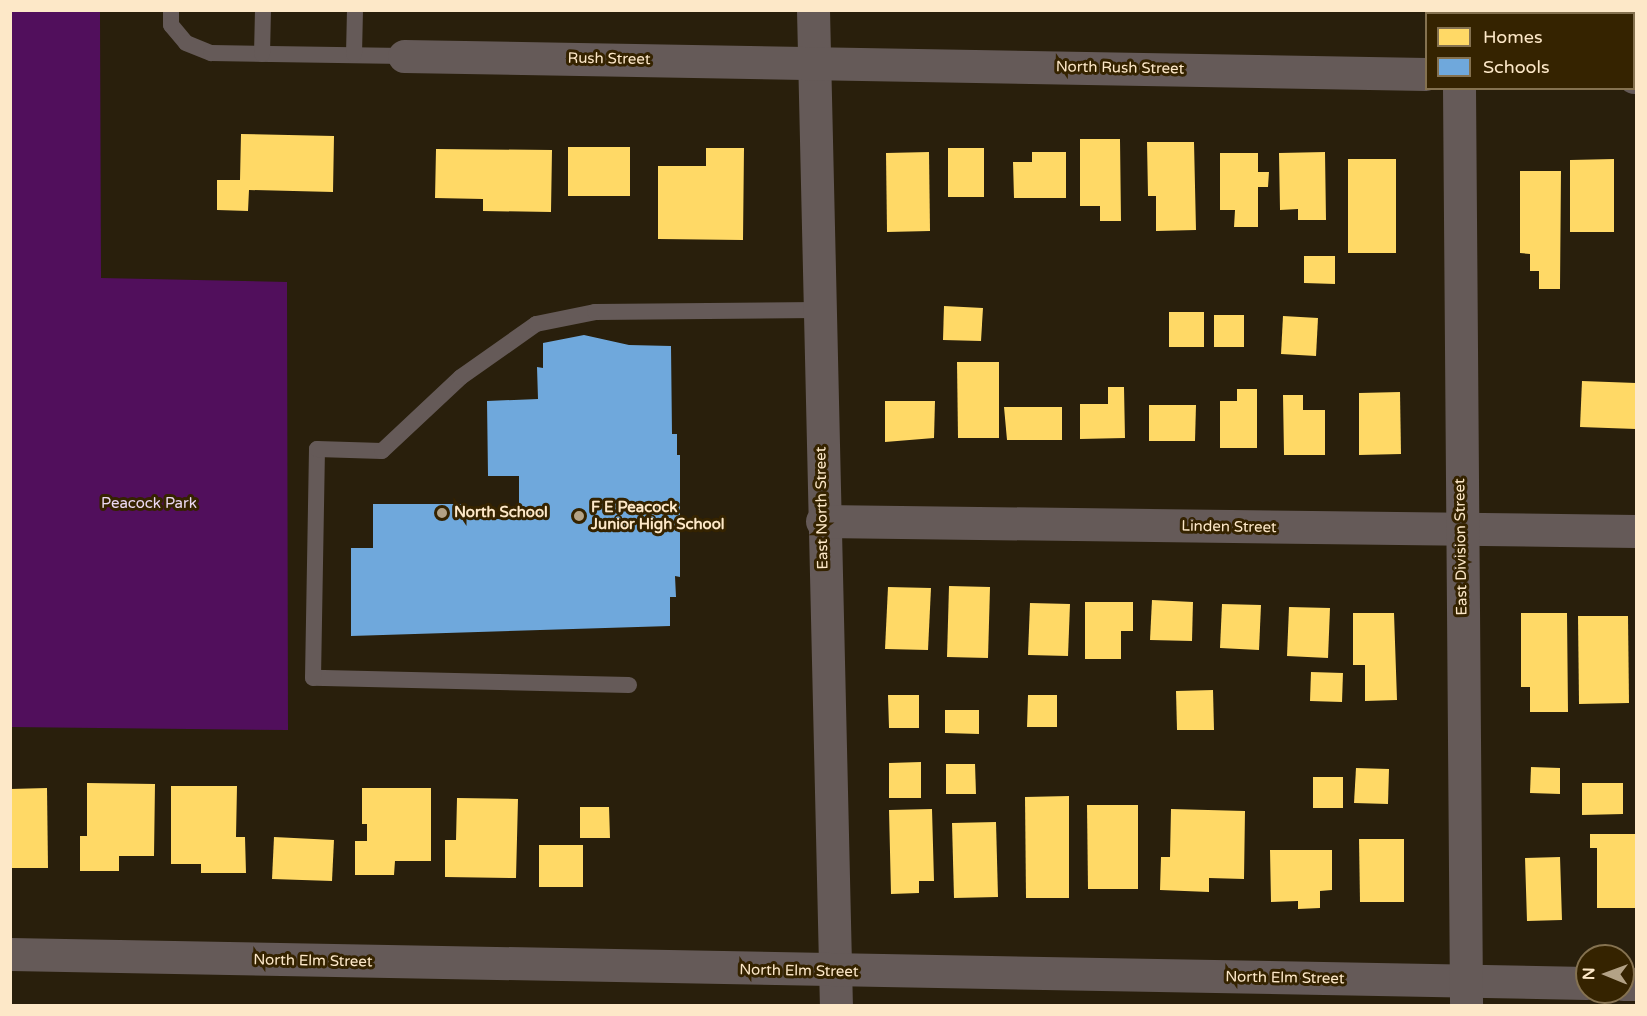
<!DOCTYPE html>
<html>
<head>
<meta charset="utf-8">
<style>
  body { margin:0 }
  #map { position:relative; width:1647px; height:1016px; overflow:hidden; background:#291f0c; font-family:"Varela Round",sans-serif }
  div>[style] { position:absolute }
  .green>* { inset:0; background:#510f5c }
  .homes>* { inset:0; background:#ffd966 }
  .schools>* { inset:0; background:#6fa8dc }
  .service>* { height:16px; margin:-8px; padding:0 8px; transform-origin:8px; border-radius:8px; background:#655a58 }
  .minor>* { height:33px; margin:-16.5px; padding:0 16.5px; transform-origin:16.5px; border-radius:16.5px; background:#655a58 }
  .tertiary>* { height:33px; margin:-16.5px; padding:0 16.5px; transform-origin:16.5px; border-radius:16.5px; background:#655a58 }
  .dots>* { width:16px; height:16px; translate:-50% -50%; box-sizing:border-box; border:3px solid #352300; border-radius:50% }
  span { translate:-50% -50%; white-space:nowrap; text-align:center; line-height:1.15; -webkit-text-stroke:6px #352300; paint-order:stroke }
  .street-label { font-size:15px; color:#fde8c8 }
  .park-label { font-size:15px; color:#ecd9f2 }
  .poi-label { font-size:15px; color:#fde8c8; font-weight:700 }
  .left { translate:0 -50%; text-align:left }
  .frame { position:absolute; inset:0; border:12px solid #fde8c8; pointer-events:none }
  .legend { position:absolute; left:1425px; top:12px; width:210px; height:78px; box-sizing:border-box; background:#352300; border:2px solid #857250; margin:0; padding:8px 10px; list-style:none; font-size:18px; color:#fde8c8 }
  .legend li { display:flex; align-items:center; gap:12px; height:30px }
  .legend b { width:30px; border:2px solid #857250 }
  .north { position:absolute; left:1575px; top:944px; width:60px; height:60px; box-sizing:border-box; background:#352300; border:2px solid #857250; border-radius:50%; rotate:271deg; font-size:16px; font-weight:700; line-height:24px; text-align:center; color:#fde8c8 }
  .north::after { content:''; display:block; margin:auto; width:21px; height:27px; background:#b3a286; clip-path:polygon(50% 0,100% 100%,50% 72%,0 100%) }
</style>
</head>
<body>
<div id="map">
  <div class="green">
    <i style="clip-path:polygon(11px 10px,100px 11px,101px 278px,287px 282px,288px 730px,11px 727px)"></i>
  </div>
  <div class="homes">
    <i style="clip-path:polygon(241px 134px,334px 136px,333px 192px,249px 190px,248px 211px,217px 210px,217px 180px,240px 180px)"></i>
    <i style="clip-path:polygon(1080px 139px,1120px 139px,1121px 221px,1100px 221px,1100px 206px,1080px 206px)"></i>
    <i style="clip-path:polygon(1147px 142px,1194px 142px,1196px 230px,1156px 231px,1156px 196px,1148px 196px)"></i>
    <i style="clip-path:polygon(568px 147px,630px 147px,630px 196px,568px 196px)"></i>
    <i style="clip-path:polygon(706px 148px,744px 148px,743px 240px,658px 239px,658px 166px,706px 166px)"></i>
    <i style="clip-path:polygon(948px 148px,984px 148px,984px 197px,948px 197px)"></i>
    <i style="clip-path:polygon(436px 149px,552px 150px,551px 212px,483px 211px,483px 199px,435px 198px)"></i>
    <i style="clip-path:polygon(929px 152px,930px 231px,887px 232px,886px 153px)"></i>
    <i style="clip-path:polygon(1032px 152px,1066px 152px,1066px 198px,1014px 198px,1013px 162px,1032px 162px)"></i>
    <i style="clip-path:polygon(1325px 152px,1326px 220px,1298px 220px,1298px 209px,1280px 210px,1279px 153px)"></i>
    <i style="clip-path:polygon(1220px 153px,1258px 153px,1258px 172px,1269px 172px,1268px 187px,1258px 187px,1258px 227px,1234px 227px,1235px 210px,1220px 210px)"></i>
    <i style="clip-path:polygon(1348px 159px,1396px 159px,1396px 253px,1348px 253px)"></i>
    <i style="clip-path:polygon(1614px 159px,1614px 232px,1570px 232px,1570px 160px)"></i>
    <i style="clip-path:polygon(1520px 171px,1561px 171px,1560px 289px,1539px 289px,1539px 271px,1530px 271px,1530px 254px,1520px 253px)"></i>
    <i style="clip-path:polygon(1304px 256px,1335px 256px,1335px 284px,1304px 283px)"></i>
    <i style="clip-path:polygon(944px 306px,983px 308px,981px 341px,943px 340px)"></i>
    <i style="clip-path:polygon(1169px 312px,1204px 312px,1204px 347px,1169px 347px)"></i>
    <i style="clip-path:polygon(1214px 315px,1244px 315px,1244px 347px,1214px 347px)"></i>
    <i style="clip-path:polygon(1283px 316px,1318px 318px,1316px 356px,1281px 354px)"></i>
    <i style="clip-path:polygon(957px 362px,999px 362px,999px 438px,958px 438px)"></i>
    <i style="clip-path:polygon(1582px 381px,1636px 383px,1636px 429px,1580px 427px)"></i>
    <i style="clip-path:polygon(1108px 387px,1124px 387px,1125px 438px,1080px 439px,1080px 404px,1108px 404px)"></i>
    <i style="clip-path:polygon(1237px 389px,1257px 389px,1257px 448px,1220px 448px,1220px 401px,1237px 401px)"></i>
    <i style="clip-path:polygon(1400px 392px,1401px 454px,1359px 455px,1359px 393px)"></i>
    <i style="clip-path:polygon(1283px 395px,1303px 395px,1303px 410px,1325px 410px,1325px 455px,1284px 455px)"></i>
    <i style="clip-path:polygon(885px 401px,935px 401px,934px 438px,885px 442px)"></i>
    <i style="clip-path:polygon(1149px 405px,1196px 405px,1195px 441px,1149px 441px)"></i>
    <i style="clip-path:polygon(1004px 407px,1062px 407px,1062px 440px,1007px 440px)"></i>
    <i style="clip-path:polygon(949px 586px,990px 587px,988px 658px,947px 657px)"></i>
    <i style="clip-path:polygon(888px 587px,931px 588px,928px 650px,885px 649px)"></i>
    <i style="clip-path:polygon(1152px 600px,1193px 602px,1192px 641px,1150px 640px)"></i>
    <i style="clip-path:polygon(1085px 602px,1133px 602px,1133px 631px,1121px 631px,1121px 659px,1085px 659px)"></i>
    <i style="clip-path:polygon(1030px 603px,1070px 604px,1068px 656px,1028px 655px)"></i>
    <i style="clip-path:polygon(1222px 604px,1261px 605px,1259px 650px,1220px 648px)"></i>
    <i style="clip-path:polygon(1289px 607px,1330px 608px,1328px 658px,1287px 656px)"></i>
    <i style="clip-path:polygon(1353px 613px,1394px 613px,1397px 700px,1365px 701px,1365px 665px,1353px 665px)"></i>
    <i style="clip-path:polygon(1521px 613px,1567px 613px,1568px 712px,1530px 712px,1530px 687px,1521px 687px)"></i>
    <i style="clip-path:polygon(1578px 616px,1628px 616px,1629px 703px,1579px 704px)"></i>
    <i style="clip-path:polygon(1311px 672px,1343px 673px,1342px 702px,1310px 701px)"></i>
    <i style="clip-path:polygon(1213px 690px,1214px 730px,1177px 730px,1176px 691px)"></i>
    <i style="clip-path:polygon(888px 695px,919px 695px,919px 728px,889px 728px)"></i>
    <i style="clip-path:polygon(1028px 695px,1057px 695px,1057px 727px,1027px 727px)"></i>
    <i style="clip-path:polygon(945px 710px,979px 710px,979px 734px,945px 733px)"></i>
    <i style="clip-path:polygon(921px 762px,921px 798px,889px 798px,889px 763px)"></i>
    <i style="clip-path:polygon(946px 764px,975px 764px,976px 794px,946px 794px)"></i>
    <i style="clip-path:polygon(1531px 767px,1560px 768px,1560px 794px,1530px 793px)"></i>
    <i style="clip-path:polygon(1356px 768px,1389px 769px,1388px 804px,1354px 803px)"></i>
    <i style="clip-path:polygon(1313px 777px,1343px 777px,1343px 808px,1313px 808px)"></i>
    <i style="clip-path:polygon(87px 783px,155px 784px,154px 856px,119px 856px,119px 871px,80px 871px,80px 836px,87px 836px)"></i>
    <i style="clip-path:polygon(1582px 783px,1623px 783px,1623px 814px,1582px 815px)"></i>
    <i style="clip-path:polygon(171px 786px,237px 786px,236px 837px,245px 837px,246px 873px,201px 873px,201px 864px,171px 864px)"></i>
    <i style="clip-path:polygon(47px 788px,48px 868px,10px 868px,10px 789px)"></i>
    <i style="clip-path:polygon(362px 788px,431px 788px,431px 861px,395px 861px,394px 875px,355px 875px,355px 841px,367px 841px,367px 824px,362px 824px)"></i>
    <i style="clip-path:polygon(1069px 796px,1069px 898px,1026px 898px,1025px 797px)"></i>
    <i style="clip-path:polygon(457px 798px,518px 799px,516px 878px,445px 877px,445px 840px,456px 840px)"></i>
    <i style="clip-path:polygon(1087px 805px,1138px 805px,1138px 889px,1088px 889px)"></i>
    <i style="clip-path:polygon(580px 807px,609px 807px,610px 838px,580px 838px)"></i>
    <i style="clip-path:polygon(932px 809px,934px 881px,919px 881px,919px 893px,891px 894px,889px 810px)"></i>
    <i style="clip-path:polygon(1171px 809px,1245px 811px,1244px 879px,1209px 878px,1209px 892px,1160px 890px,1161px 857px,1170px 857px)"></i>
    <i style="clip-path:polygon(996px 822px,998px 897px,954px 898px,952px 823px)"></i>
    <i style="clip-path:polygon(1590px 834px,1636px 834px,1636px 908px,1597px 908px,1597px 848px,1590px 848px)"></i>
    <i style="clip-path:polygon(274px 837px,334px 840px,332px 881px,272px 879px)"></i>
    <i style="clip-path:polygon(1359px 839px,1404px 839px,1404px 902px,1360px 902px)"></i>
    <i style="clip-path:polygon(539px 845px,583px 845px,583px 887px,539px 887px)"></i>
    <i style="clip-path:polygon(1270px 850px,1332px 850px,1332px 890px,1320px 891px,1320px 908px,1298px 909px,1298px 901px,1271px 902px)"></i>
    <i style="clip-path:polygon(1560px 857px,1562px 920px,1527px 921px,1525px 858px)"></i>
  </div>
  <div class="schools">
    <i style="clip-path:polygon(584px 335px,629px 345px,671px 346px,672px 434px,677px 434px,677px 455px,680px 455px,680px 577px,675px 576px,676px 597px,670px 597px,670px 626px,351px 636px,351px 548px,373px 548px,373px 504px,461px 504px,461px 519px,519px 519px,519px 476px,488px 476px,487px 401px,538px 399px,537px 367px,543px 368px,543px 343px)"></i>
  </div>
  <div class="service">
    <i style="left:171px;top:10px;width:15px;rotate:90deg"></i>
    <i style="left:171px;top:25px;width:23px;rotate:50deg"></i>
    <i style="left:186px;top:43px;width:27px;rotate:22deg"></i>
    <i style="left:211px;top:53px;width:193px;rotate:0.9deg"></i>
    <i style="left:262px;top:54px;width:44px;rotate:-88.7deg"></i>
    <i style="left:354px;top:54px;width:44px;rotate:-88.7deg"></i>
    <i style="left:629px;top:685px;width:316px;rotate:-178.7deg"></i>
    <i style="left:313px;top:678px;width:229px;rotate:-89deg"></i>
    <i style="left:317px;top:449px;width:65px;rotate:1.8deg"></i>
    <i style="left:382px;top:451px;width:108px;rotate:-43.1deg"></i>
    <i style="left:461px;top:377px;width:92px;rotate:-35.2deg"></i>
    <i style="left:536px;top:324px;width:60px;rotate:-11.5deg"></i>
    <i style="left:595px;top:312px;width:223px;rotate:-0.5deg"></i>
  </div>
  <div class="minor">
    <i style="left:813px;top:10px;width:996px;rotate:88.68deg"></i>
    <i style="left:404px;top:56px;width:1022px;rotate:1.01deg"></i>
    <i style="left:1634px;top:77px;width:2px"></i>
    <i style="left:822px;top:521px;width:814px;rotate:0.7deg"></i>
    <i style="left:10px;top:954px;width:1577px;rotate:1.05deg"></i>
    <i style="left:1623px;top:984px;width:13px"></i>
  </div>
  <div class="tertiary">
    <i style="left:1453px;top:10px;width:4px;rotate:90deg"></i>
    <i style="left:1459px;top:88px;width:918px;rotate:89.56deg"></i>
  </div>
  <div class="dots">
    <i style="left:442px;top:513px;background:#b3a286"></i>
    <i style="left:579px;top:516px;background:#b3a286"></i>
  </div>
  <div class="street-label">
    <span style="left:609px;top:59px;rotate:1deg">Rush Street</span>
    <span style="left:1120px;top:68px;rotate:1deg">North Rush Street</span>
    <span style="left:822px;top:508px;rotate:-91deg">East North Street</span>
    <span style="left:1229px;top:527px;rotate:1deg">Linden Street</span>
    <span style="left:1461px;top:547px;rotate:-91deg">East Division Street</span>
    <span style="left:313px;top:961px;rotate:1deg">North Elm Street</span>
    <span style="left:799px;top:971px;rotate:1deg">North Elm Street</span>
    <span style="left:1285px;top:978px;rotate:1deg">North Elm Street</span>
  </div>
  <div class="park-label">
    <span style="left:149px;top:504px">Peacock Park</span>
  </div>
  <div class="poi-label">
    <span class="left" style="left:591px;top:516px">F E Peacock<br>Junior High School</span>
    <span class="left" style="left:454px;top:513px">North School</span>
  </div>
  <div class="frame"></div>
  <ul class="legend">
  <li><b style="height:16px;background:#ffd966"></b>Homes</li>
  <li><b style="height:16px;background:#6fa8dc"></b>Schools</li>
  </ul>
  <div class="north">N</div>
</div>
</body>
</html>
